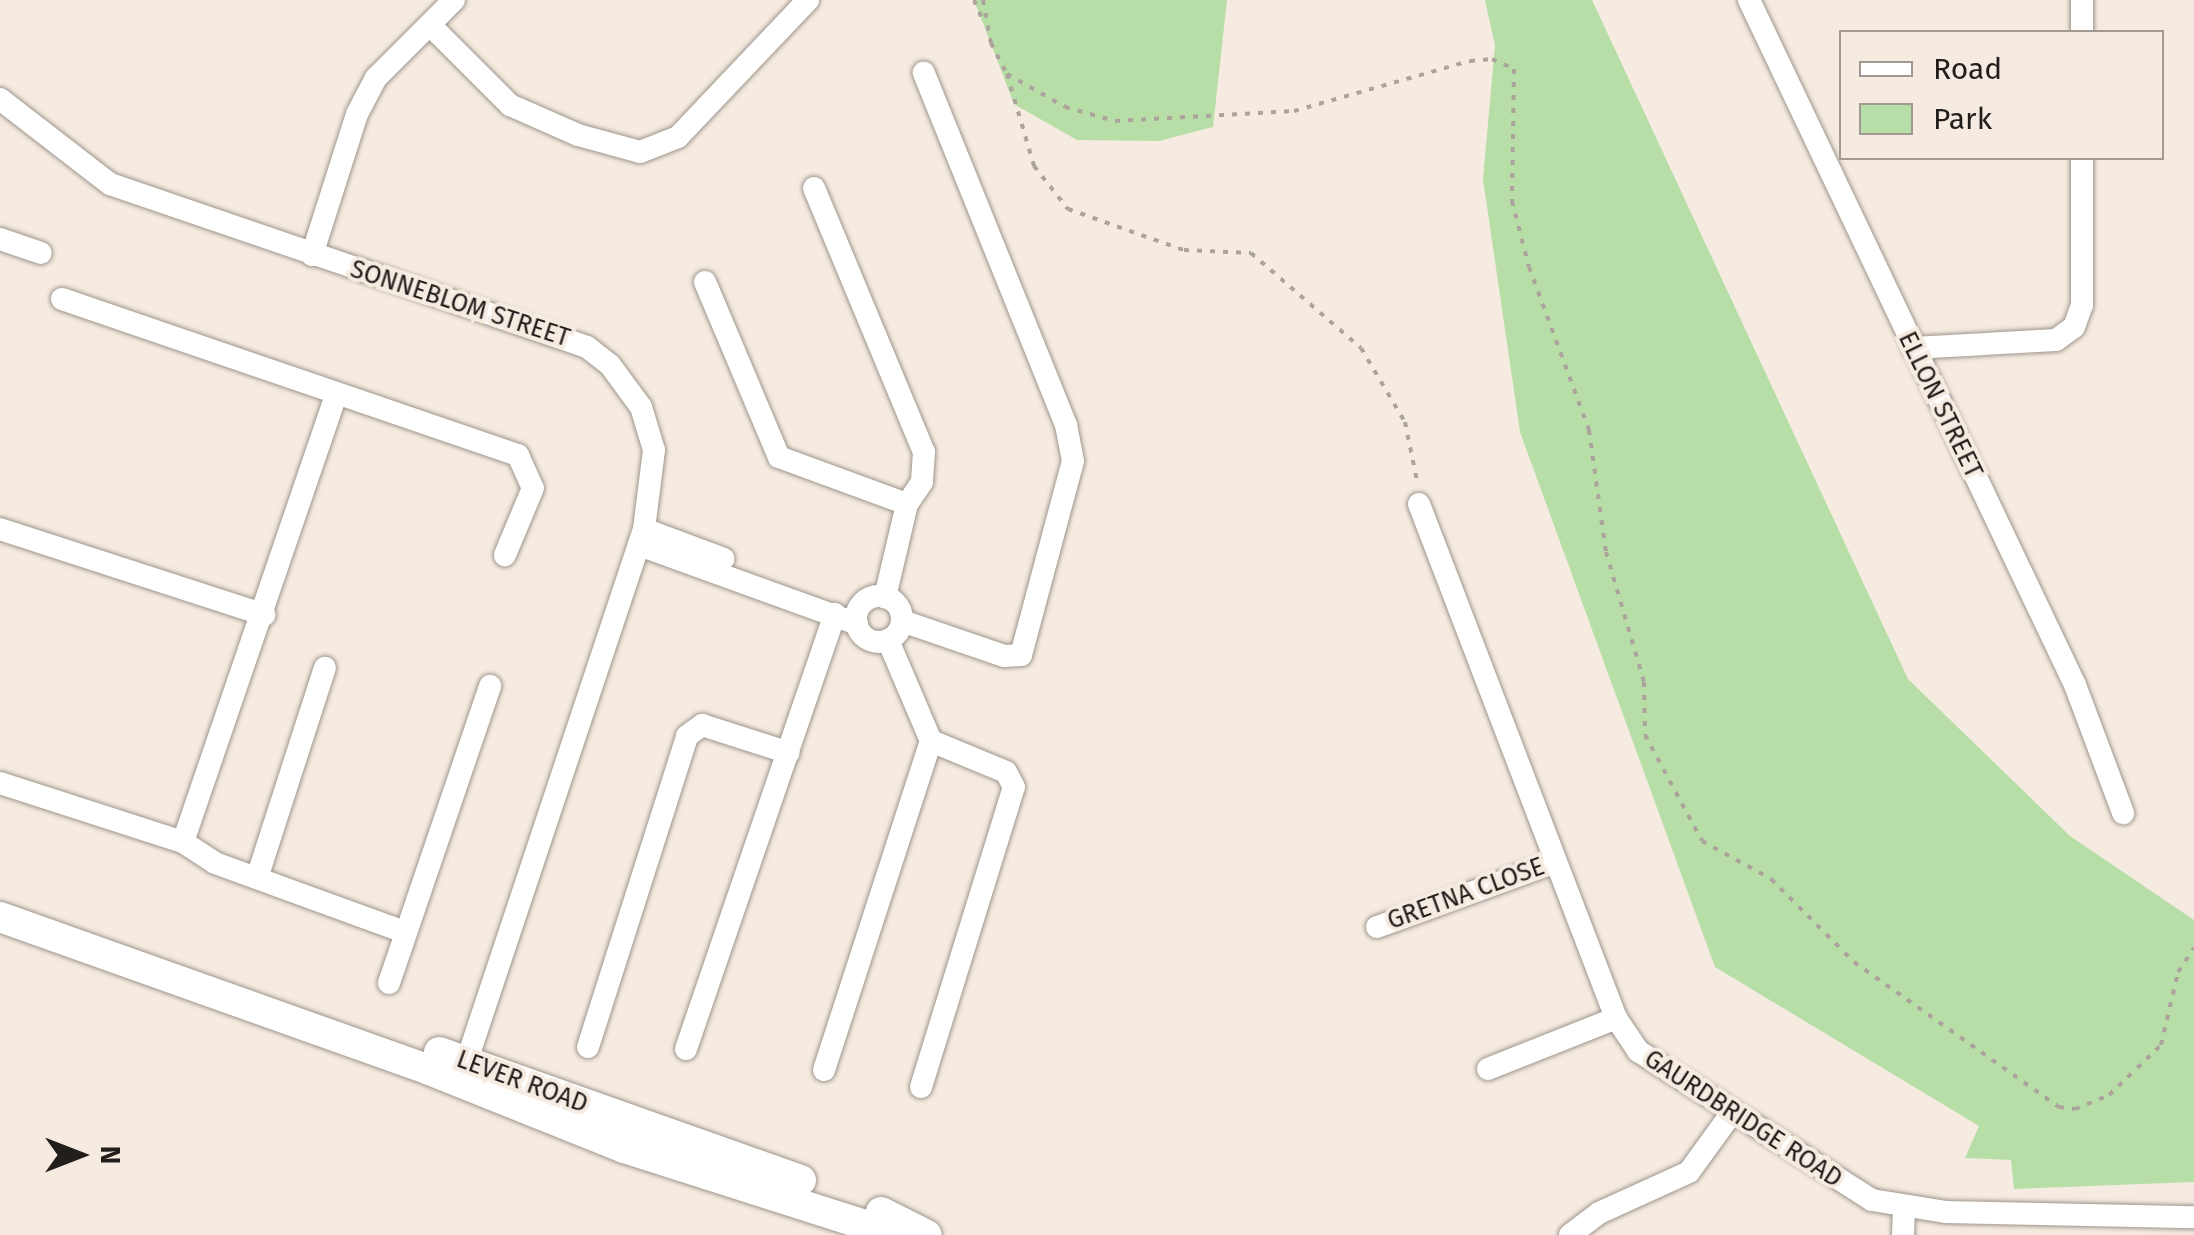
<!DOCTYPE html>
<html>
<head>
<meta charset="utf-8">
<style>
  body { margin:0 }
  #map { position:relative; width:2194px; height:1235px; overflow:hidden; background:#f5ebe1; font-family:"Fira Sans",sans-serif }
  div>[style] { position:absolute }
  .green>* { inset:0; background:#b7dea7 }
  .path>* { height:4px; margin-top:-2px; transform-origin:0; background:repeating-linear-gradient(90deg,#aba39c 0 5px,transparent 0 13px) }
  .roads { filter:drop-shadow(0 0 2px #9e958b) drop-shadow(0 0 2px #9e958b) }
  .minor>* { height:22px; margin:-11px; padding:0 11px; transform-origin:11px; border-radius:11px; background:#fff }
  .minor>.ring { margin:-11px; padding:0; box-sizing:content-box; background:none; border:22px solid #fff; border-radius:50% }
  .major>* { height:30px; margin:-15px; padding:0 15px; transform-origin:15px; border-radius:15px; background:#fff }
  span { translate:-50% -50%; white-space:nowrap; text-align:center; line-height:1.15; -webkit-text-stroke:8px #f5ebe1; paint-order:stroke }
  .street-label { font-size:25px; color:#221e1b }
  .legend { position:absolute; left:1839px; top:30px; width:325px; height:130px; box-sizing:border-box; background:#f5ebe1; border:2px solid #a19992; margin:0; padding:12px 18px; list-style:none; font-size:30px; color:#221e1b }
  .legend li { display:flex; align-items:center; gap:20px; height:50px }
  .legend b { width:50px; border:2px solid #a19992 }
  .north { position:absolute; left:30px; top:1105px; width:100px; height:100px; -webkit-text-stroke:8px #f5ebe1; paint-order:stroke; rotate:90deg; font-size:28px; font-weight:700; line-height:40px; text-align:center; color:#221e1b }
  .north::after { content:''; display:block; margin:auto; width:35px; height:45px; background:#221e1b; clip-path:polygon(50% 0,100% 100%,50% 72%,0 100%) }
</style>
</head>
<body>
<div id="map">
  <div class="green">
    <i style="clip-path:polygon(974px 0,1227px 0,1213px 127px,1159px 141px,1077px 140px,1014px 104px)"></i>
    <i style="clip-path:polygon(1485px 0,1592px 0,1908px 679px,2070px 836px,2194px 920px,2194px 1182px,2014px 1189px,2011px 1160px,1965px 1158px,1979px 1126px,1715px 967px,1520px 432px,1483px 179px,1495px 45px)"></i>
  </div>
  <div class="path">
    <i style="left:974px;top:0;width:25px;rotate:67deg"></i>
    <i style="left:983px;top:0;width:44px;rotate:79.5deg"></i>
    <i style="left:991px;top:43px;width:35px;rotate:63deg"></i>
    <i style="left:1007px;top:74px;width:67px;rotate:29.6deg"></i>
    <i style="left:1065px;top:107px;width:52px;rotate:15.6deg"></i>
    <i style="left:1115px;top:121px;width:179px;rotate:-3.2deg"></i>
    <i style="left:1294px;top:111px;width:183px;rotate:-15.9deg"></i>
    <i style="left:1470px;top:61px;width:22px;rotate:-5deg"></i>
    <i style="left:1492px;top:59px;width:24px;rotate:24deg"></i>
    <i style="left:1514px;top:69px;width:132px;rotate:90.9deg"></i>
    <i style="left:1512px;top:201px;width:68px;rotate:75.6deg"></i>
    <i style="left:1529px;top:267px;width:174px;rotate:69.8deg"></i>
    <i style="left:1589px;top:430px;width:123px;rotate:82.1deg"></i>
    <i style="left:1606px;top:552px;width:135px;rotate:73.7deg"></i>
    <i style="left:1644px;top:682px;width:53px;rotate:88.9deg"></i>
    <i style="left:1645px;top:735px;width:120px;rotate:61.7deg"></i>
    <i style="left:1702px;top:841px;width:79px;rotate:28.8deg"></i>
    <i style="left:1771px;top:879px;width:117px;rotate:45deg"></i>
    <i style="left:1854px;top:962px;width:251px;rotate:35.3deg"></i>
    <i style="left:2059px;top:1107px;width:16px;rotate:7deg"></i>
    <i style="left:2075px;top:1109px;width:37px;rotate:-22deg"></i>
    <i style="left:2109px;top:1095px;width:72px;rotate:-43.9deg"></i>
    <i style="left:2161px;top:1045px;width:75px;rotate:-76.9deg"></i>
    <i style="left:2178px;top:972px;width:29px;rotate:-56deg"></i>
    <i style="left:1007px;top:74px;width:96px;rotate:73.6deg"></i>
    <i style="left:1034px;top:166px;width:55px;rotate:51.7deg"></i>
    <i style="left:1068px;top:209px;width:123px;rotate:19.5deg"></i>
    <i style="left:1184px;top:250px;width:67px;rotate:2.6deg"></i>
    <i style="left:1251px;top:253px;width:145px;rotate:40.8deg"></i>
    <i style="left:1361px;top:348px;width:86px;rotate:59.3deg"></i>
    <i style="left:1405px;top:422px;width:65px;rotate:78.5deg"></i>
  </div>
  <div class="roads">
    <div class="minor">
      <i style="left:1749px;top:0;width:759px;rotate:64.55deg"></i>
      <i style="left:2075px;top:685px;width:137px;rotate:69.4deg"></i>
      <i style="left:2082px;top:0;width:32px;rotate:90deg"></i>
      <i style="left:431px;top:26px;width:112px;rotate:45deg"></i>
      <i style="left:510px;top:105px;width:74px;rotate:23.8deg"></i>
      <i style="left:578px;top:135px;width:64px;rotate:15.3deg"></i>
      <i style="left:640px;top:152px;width:41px;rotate:-21.5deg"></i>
      <i style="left:678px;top:137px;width:189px;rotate:-46.5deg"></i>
      <i style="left:0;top:99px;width:139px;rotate:37.7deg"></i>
      <i style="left:110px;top:184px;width:504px;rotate:18.87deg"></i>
      <i style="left:587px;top:347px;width:29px;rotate:38deg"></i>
      <i style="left:610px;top:365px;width:52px;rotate:53.6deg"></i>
      <i style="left:641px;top:407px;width:45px;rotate:73.2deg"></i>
      <i style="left:654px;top:450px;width:80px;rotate:97.2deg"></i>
      <i style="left:644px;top:529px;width:576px;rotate:108.43deg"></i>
      <i style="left:814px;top:188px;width:286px;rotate:67.4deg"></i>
      <i style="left:924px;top:452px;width:30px;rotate:94deg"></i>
      <i style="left:922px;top:482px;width:27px;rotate:124deg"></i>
      <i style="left:907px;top:504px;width:96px;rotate:103.3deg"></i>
      <i style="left:0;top:239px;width:43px;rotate:18.9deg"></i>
      <i style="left:312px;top:255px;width:148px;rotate:-72.3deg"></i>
      <i style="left:357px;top:114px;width:41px;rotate:-62.2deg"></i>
      <i style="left:376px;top:78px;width:110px;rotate:-45deg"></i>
      <i style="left:705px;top:282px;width:190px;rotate:67.1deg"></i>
      <i style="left:779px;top:457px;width:136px;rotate:20.2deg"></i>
      <i style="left:62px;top:299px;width:482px;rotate:18.9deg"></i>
      <i style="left:518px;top:455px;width:36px;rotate:66deg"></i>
      <i style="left:533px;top:488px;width:73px;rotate:112.7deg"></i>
      <i style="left:1913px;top:348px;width:143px;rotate:-3.2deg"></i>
      <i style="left:2056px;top:340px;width:22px;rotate:-36deg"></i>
      <i style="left:2074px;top:327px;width:23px;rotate:-70deg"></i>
      <i style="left:2082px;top:305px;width:147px;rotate:-90deg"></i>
      <i style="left:1419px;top:504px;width:550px;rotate:69.03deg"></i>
      <i style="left:1616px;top:1018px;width:40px;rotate:56deg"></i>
      <i style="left:1638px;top:1051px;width:277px;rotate:32.5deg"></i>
      <i style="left:1872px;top:1200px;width:74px;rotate:9.3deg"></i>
      <i style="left:1945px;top:1212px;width:249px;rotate:1.2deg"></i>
      <i style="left:0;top:529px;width:278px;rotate:18deg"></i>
      <i style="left:644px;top:529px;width:85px;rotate:20.6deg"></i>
      <i style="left:639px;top:545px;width:232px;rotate:19.9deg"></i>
      <i class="ring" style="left:856px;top:596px;width:24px;height:24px"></i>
      <i style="left:902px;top:621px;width:108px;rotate:18.9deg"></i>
      <i style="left:1004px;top:656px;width:17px;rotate:-3deg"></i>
      <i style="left:1021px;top:655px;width:201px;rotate:-75deg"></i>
      <i style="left:1073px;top:461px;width:37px;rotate:-101deg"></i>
      <i style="left:1066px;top:425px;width:380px;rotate:-112deg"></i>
      <i style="left:0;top:783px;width:192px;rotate:17.9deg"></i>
      <i style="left:183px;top:842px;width:38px;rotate:33deg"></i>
      <i style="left:215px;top:863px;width:202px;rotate:20deg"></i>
      <i style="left:183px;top:842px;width:473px;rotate:-71.1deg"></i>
      <i style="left:257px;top:878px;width:221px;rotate:-72.1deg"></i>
      <i style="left:1377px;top:927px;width:190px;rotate:-20deg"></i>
      <i style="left:389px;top:983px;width:314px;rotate:-71.2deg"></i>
      <i style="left:588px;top:1047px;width:326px;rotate:-72.3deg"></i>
      <i style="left:687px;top:736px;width:19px;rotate:-36deg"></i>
      <i style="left:702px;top:725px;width:91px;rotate:17.8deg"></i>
      <i style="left:686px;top:1049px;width:460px;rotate:-71.1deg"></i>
      <i style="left:1488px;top:1069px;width:138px;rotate:-21.7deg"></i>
      <i style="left:824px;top:1070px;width:346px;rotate:-72deg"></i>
      <i style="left:931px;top:741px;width:110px;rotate:-113.1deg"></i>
      <i style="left:921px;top:1087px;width:314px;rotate:-72.8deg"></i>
      <i style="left:1014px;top:787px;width:17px;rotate:-118deg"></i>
      <i style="left:1006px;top:772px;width:81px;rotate:-157.5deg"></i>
      <i style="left:1570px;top:1235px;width:36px;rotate:-37deg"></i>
      <i style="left:1599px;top:1213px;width:99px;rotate:-24.5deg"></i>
      <i style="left:1689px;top:1172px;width:72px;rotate:-54.1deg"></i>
      <i style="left:1903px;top:1235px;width:27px;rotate:-88deg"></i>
    </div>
    <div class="major">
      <i style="left:0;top:917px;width:455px;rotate:19.6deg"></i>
      <i style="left:429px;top:1070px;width:210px;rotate:21.8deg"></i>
      <i style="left:624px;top:1148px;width:287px;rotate:17.7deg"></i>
      <i style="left:439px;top:1052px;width:384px;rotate:19.5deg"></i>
      <i style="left:881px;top:1212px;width:51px;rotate:26.6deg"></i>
    </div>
  </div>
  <div class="street-label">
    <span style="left:460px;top:304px;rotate:18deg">SONNEBLOM STREET</span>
    <span style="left:1940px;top:405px;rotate:64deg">ELLON STREET</span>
    <span style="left:1466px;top:894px;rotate:-20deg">GRETNA CLOSE</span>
    <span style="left:522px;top:1082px;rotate:20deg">LEVER ROAD</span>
    <span style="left:1743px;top:1119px;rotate:33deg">GAURDBRIDGE ROAD</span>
  </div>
  <ul class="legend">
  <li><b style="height:12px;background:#fff"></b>Road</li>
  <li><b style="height:28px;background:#b7dea7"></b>Park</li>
  </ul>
  <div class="north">N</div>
</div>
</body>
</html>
